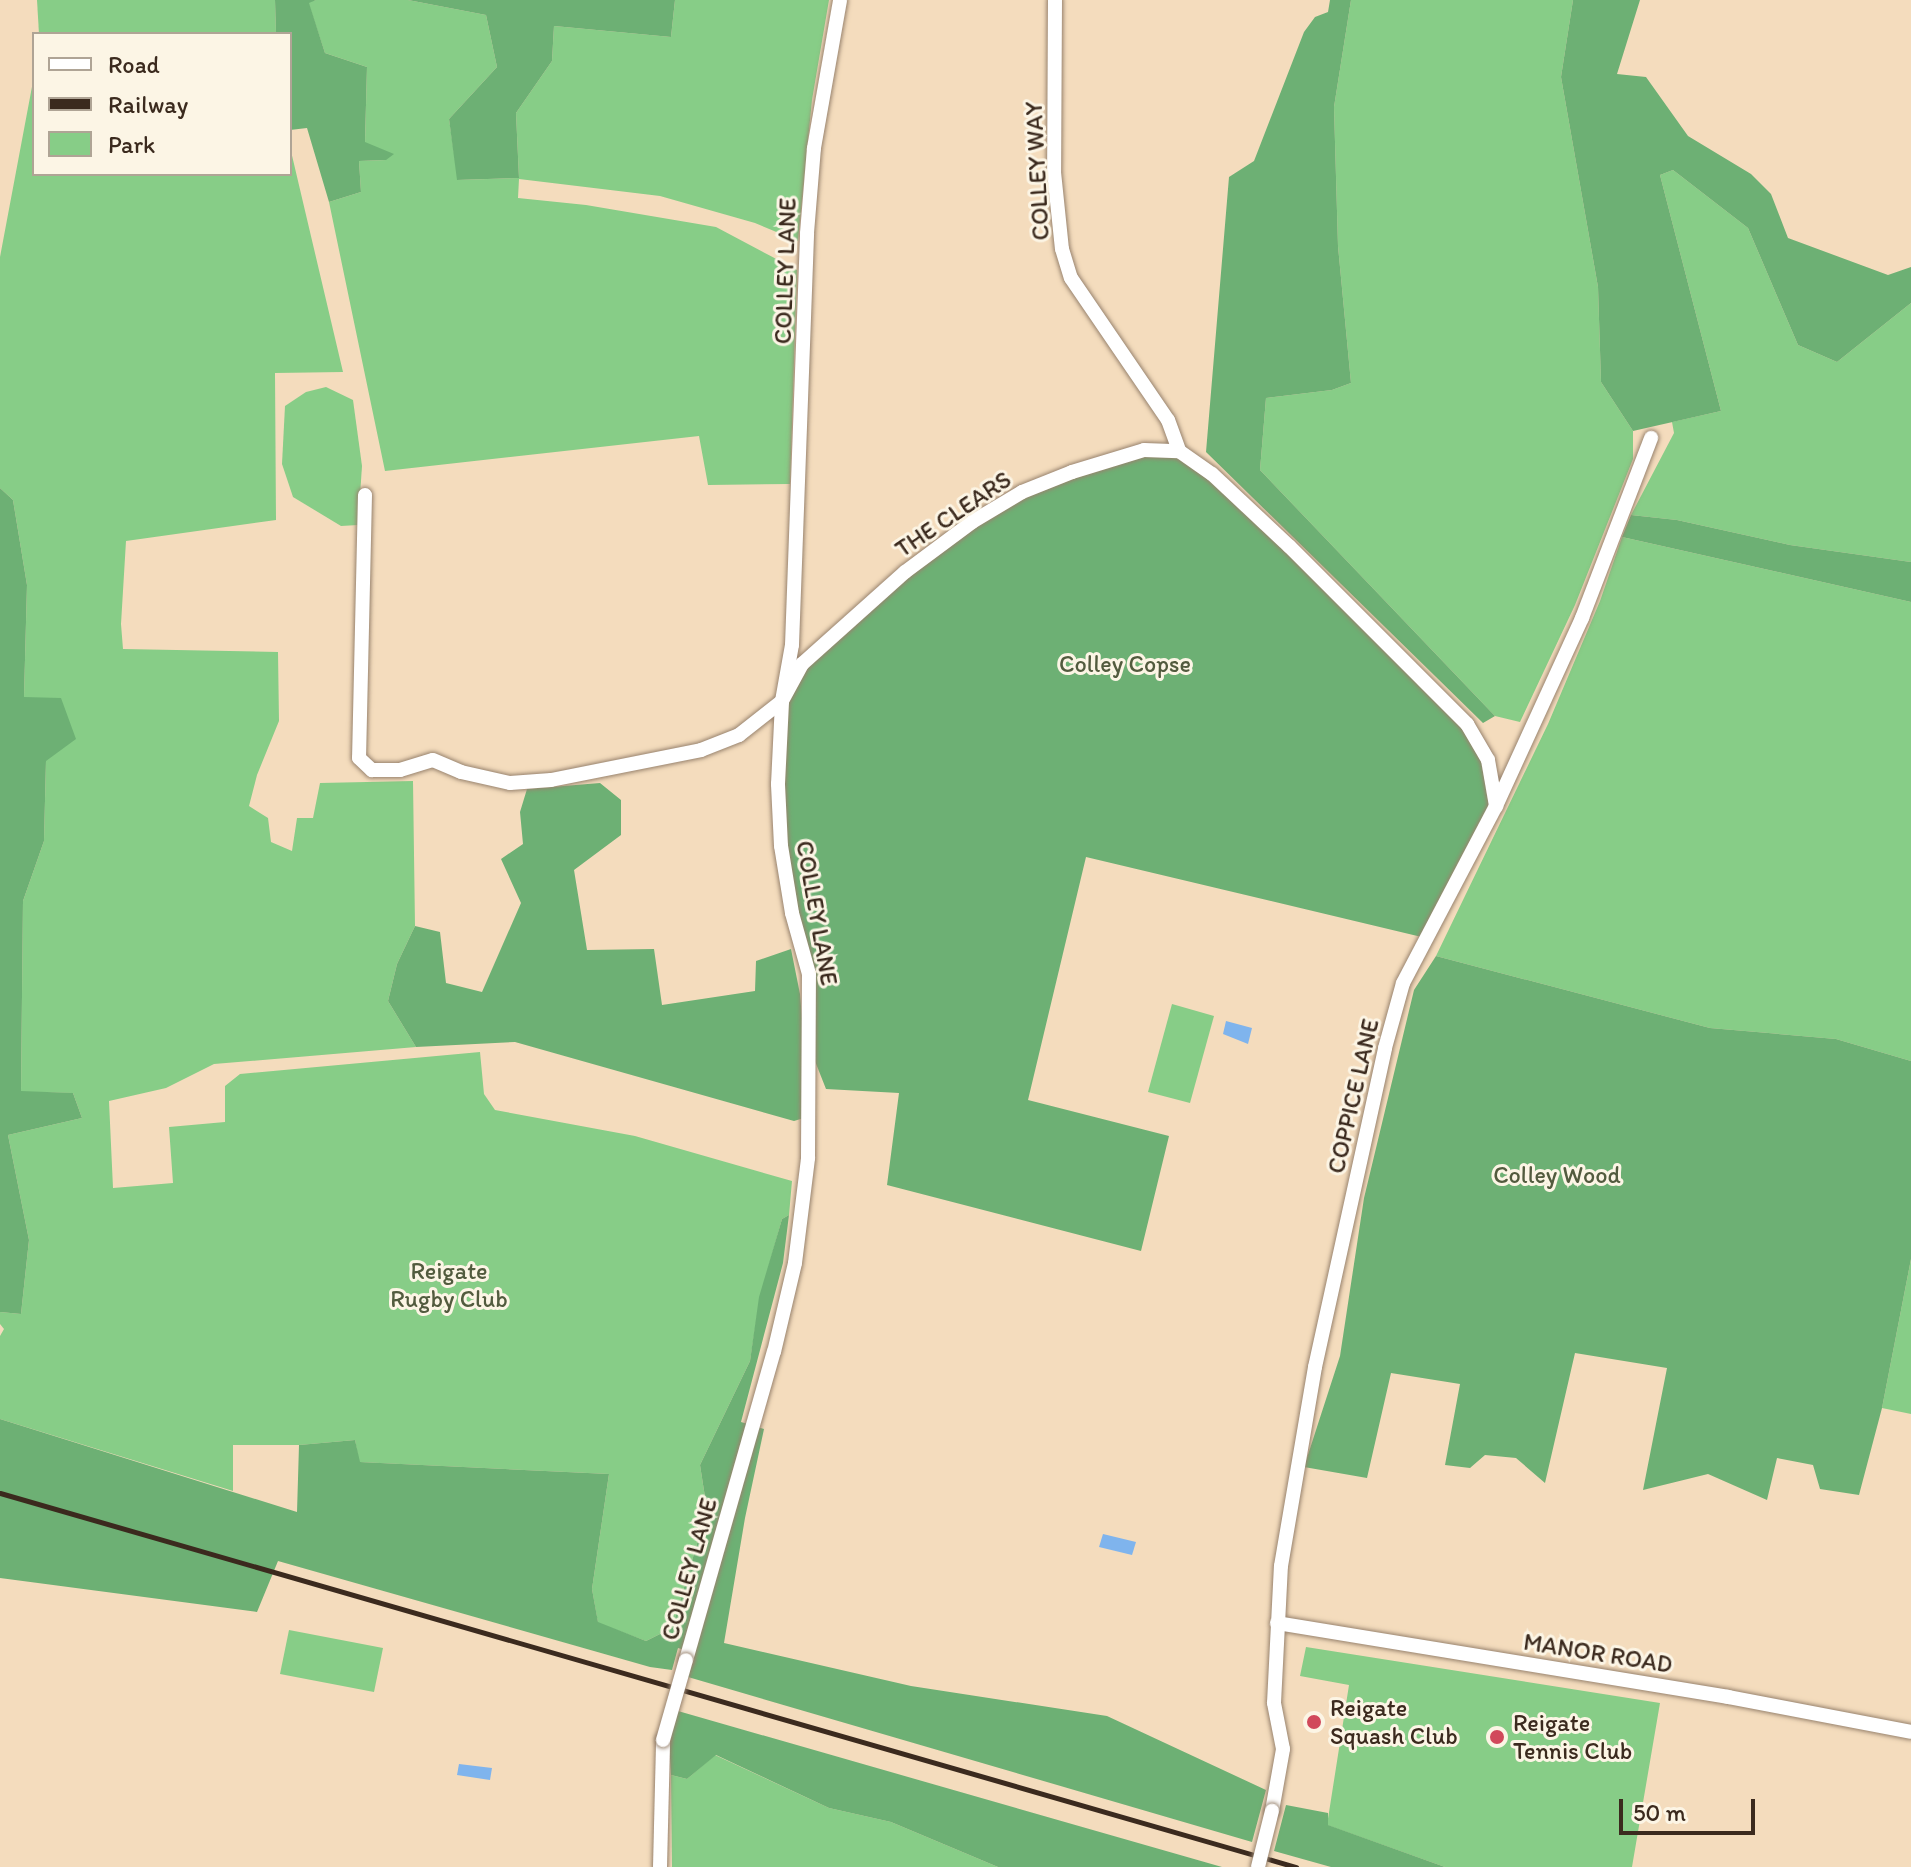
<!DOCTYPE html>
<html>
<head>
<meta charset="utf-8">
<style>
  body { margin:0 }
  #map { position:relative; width:1911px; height:1867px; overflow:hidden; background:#f4dcbd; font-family:Itim,sans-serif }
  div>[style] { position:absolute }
  .green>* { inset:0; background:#87cd87 }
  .forest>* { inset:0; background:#6db074 }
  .water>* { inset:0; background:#7fb4ed }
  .roads { filter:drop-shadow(0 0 2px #98836e) drop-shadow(0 0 2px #98836e) }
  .minor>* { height:14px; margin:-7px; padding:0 7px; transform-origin:7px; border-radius:7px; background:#fff }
  .rail>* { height:5px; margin:-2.5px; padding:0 2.5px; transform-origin:2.5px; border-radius:2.5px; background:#3b2a1e }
  .bridges { filter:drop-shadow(0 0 2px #98836e) drop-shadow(0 0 2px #98836e) }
  .minor-bridge>* { height:14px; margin:-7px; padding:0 7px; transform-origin:7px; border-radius:7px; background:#fff }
  .dots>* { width:22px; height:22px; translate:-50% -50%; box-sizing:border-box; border:4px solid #fcf5e5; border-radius:50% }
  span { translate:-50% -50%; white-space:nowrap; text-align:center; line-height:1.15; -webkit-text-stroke:6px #fcf5e5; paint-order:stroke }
  .street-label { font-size:24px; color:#3b2a1e }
  .park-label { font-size:24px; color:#525b3e }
  .poi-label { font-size:24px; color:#3b2a1e }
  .left { translate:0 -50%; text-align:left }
  .legend { position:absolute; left:32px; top:32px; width:260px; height:144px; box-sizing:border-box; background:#fcf5e5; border:2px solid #afa495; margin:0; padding:10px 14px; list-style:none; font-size:24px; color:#3b2a1e }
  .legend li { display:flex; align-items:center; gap:16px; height:40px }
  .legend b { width:40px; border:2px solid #afa495 }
  .scale { position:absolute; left:1619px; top:1799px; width:136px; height:36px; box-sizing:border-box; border:4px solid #3b2a1e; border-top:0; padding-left:10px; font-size:24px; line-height:28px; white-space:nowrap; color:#3b2a1e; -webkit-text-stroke:6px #fcf5e5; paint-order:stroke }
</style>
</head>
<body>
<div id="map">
  <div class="green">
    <i style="clip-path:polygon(37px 0,275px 0,276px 34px,39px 34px)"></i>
    <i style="clip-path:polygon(316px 0,408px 0,486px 15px,497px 67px,449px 119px,458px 180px,519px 178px,516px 113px,552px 61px,554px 26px,671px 37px,675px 0,829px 0,812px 100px,798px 241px,755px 223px,660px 196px,519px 179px,518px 198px,586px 205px,716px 227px,797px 270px,790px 484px,708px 485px,699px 436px,385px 471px,329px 202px,361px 192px,359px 161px,386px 160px,365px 143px,367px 67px,325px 53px,308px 2px)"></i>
    <i style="clip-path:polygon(1351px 0,1573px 0,1561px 77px,1598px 287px,1601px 382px,1633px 431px,1633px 459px,1575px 605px,1520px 722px,1495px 716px,1260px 470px,1266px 398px,1332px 390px,1351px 383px,1338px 246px,1334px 107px)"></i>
    <i style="clip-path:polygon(34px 76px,34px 174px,290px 174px,290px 147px,343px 372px,275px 373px,276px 520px,126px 541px,121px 624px,123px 649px,278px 652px,279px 721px,257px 775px,249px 806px,268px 818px,271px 842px,292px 851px,297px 818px,313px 818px,320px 783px,413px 781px,415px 926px,397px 964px,388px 1001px,416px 1047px,214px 1064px,166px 1088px,109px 1101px,113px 1188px,173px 1183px,169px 1127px,225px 1122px,225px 1086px,240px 1074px,480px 1052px,484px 1094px,495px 1110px,635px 1136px,792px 1181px,789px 1215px,782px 1219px,760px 1297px,750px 1361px,700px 1465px,707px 1510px,672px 1628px,646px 1641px,598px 1623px,592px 1589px,609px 1474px,359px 1462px,355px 1440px,299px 1445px,233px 1445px,233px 1491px,0 1419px,0 1336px,4px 1329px,0 1324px,0 1312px,21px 1314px,29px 1240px,8px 1135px,82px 1118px,73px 1093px,21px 1092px,23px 901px,44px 841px,46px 761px,24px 697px,27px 585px,13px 500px,0 488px,0 257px)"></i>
    <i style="clip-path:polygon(1673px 170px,1748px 228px,1798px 345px,1837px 362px,1911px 303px,1911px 562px,1790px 545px,1677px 520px,1631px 515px,1674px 433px,1672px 422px,1721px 411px,1660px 175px)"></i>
    <i style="clip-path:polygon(326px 387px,353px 400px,362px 466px,358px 525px,341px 526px,293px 497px,282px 464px,285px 406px,306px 392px)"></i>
    <i style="clip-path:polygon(1622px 537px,1911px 602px,1911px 1061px,1836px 1039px,1710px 1028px,1436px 956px,1548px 724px,1600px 601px)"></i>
    <i style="clip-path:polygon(1172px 1004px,1214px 1016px,1190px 1103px,1148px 1092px)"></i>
    <i style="clip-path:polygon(1911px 1259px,1911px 1414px,1882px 1408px)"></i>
    <i style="clip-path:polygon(289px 1630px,383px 1648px,374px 1692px,280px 1674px)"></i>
    <i style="clip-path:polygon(1306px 1647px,1660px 1703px,1632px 1867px,1445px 1867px,1327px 1825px,1349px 1685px,1300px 1676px)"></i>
    <i style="clip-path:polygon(715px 1755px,829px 1808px,891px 1822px,998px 1867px,672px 1867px,671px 1775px,687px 1779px)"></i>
  </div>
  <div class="forest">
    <i style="clip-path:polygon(275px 0,316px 0,309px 3px,325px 53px,367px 67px,365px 142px,394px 154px,386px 160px,359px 161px,361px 192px,329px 202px,307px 128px,290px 130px,290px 34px,276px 34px)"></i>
    <i style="clip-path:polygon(408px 0,675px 0,671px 37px,554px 26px,552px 61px,516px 113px,519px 178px,457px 180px,449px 119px,497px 67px,486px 15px)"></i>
    <i style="clip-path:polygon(1330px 0,1351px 0,1334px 107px,1338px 246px,1351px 383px,1332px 390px,1266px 398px,1260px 470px,1495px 716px,1483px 723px,1206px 452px,1229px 177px,1254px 161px,1304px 32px,1315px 17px,1328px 12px)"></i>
    <i style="clip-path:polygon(1573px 0,1640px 0,1617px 74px,1646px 77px,1688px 136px,1751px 174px,1771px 194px,1788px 238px,1888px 275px,1911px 267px,1911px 303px,1837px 362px,1798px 345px,1748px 228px,1673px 170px,1660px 175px,1721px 411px,1633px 431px,1601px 382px,1598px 287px,1561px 77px)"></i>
    <i style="clip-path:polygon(1144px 450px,1179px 451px,1467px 724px,1488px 760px,1496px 806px,1430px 939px,1086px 857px,1028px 1100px,1169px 1136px,1141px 1251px,887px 1185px,899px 1093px,826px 1089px,811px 1051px,809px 974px,781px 846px,782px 701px,802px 664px,877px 600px,1022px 492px)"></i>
    <i style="clip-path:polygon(0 488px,13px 500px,27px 585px,24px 697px,61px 698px,76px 739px,46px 761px,44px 841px,23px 901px,21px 1091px,73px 1093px,82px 1118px,8px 1135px,29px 1240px,21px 1314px,0 1312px)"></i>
    <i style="clip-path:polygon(1631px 515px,1677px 520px,1790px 545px,1911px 562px,1911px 602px,1622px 537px)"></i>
    <i style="clip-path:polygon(600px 783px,621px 800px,621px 835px,574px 870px,587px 950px,654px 949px,662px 1005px,755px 991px,756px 961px,791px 949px,800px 994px,805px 1054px,804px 1118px,794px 1121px,515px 1042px,416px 1047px,388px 1001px,397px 964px,415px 926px,440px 932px,446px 983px,482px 992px,521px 903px,501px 859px,523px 844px,520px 812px,527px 789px)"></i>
    <i style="clip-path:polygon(1436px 956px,1710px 1028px,1836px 1039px,1911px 1061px,1911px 1259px,1882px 1408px,1859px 1495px,1820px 1489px,1813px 1465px,1777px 1458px,1767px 1500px,1708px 1474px,1643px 1490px,1667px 1368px,1575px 1353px,1545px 1483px,1516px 1458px,1485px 1455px,1470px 1468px,1445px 1465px,1460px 1384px,1391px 1373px,1367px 1478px,1304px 1467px,1340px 1356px,1364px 1198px,1414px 990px)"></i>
    <i style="clip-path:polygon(789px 1215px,783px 1263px,741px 1422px,764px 1429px,745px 1518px,724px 1643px,911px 1686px,1107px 1716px,1266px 1790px,1252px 1842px,688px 1677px,695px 1653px,678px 1648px,672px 1670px,650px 1667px,278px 1561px,257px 1612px,0 1578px,0 1419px,297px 1512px,299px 1445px,355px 1440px,360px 1462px,609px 1474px,592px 1589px,598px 1622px,646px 1641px,672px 1628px,707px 1510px,700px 1465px,750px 1361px,759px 1297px,782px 1219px)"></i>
    <i style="clip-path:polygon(678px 1711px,1222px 1867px,998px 1867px,891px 1822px,829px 1808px,716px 1755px,687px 1779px,671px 1775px,669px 1741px)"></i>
    <i style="clip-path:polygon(1286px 1805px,1328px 1813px,1328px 1825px,1445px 1867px,1331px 1867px,1274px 1851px)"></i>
  </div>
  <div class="water">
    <i style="clip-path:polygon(1226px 1021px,1252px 1028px,1248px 1044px,1223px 1034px)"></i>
    <i style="clip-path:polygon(1103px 1534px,1136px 1542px,1132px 1555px,1099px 1547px)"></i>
    <i style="clip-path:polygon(459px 1764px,492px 1768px,490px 1780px,457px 1775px)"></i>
  </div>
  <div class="roads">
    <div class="minor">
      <i style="left:1055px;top:0;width:172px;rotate:90.3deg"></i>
      <i style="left:1054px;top:172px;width:77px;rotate:84.1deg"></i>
      <i style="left:1062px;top:249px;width:30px;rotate:73deg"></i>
      <i style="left:1071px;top:278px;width:172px;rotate:55.7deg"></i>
      <i style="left:1168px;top:420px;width:33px;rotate:70deg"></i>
      <i style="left:365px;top:495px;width:263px;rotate:91.3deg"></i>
      <i style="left:359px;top:758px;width:18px;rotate:43deg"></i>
      <i style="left:372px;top:770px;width:28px"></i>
      <i style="left:400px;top:770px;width:34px;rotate:-17deg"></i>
      <i style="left:433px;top:760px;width:30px;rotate:23deg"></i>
      <i style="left:461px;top:772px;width:50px;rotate:12.7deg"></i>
      <i style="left:510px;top:783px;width:41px;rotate:-4.2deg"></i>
      <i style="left:551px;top:780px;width:153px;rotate:-11.3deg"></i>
      <i style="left:701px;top:750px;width:41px;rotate:-21.5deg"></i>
      <i style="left:739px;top:735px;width:55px;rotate:-38.3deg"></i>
      <i style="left:782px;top:701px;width:42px;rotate:-61.6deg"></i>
      <i style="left:802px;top:664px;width:138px;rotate:-41.8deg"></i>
      <i style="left:905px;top:572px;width:84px;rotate:-36.7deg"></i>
      <i style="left:972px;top:522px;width:58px;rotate:-31deg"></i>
      <i style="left:1022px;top:492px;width:54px;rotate:-21.8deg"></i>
      <i style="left:1072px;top:472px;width:75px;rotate:-17deg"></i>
      <i style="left:1144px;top:450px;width:35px;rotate:2deg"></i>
      <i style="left:1179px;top:451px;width:40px;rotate:34.9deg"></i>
      <i style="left:1212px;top:474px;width:105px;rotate:43.1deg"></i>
      <i style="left:1289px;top:546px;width:252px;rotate:45deg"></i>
      <i style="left:1467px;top:724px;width:42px;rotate:59.7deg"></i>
      <i style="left:1488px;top:760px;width:47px;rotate:80.1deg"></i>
      <i style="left:1277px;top:1623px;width:457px;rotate:9.3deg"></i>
      <i style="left:1728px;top:1697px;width:186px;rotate:10.8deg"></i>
      <i style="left:686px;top:1660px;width:320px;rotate:-74.1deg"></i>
      <i style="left:774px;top:1352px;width:91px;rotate:-76.7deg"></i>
      <i style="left:795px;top:1263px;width:106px;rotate:-82.9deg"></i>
      <i style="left:808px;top:1158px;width:184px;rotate:-89.7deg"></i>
      <i style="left:809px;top:974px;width:63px;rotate:-105.6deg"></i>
      <i style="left:792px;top:913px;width:68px;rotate:-99.3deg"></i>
      <i style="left:781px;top:846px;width:62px;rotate:-92.8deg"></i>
      <i style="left:778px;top:784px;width:83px;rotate:-87.2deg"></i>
      <i style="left:782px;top:701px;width:57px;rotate:-79.9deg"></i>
      <i style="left:792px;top:645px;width:412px;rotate:-87.9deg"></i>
      <i style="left:807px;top:233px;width:85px;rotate:-85.3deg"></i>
      <i style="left:814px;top:148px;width:150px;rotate:-80deg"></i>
      <i style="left:1272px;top:1811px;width:63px;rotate:-79.9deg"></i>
      <i style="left:1283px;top:1749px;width:47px;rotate:-101.1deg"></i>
      <i style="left:1274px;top:1703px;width:137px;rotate:-87.1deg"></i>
      <i style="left:1281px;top:1566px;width:202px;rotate:-80.3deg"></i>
      <i style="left:1315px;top:1367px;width:327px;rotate:-77.6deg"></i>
      <i style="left:1385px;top:1048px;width:67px;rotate:-74.5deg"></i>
      <i style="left:1403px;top:983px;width:200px;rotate:-62.3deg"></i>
      <i style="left:1496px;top:806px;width:207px;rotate:-65.4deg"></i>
      <i style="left:1582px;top:618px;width:193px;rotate:-69deg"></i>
      <i style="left:660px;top:1867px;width:127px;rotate:-88.6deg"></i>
    </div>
  </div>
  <div class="rail">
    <i style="left:0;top:1493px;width:1349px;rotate:16.1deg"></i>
  </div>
  <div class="bridges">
    <div class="minor-bridge">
      <i style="left:663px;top:1740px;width:83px;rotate:-74deg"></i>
      <i style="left:1258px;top:1867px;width:58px;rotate:-76deg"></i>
    </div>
  </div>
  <div class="dots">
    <i style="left:1314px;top:1722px;background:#d1495b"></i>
    <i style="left:1497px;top:1737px;background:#d1495b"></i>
  </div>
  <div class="street-label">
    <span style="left:1037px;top:171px;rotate:-93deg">COLLEY WAY</span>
    <span style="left:785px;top:271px;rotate:-88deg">COLLEY LANE</span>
    <span style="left:953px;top:514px;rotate:-34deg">THE CLEARS</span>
    <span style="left:817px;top:913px;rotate:80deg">COLLEY LANE</span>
    <span style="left:1353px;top:1096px;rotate:-77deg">COPPICE LANE</span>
    <span style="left:689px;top:1569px;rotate:-74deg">COLLEY LANE</span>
    <span style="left:1598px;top:1653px;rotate:9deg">MANOR ROAD</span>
  </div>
  <div class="park-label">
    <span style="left:1125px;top:664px">Colley Copse</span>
    <span style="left:1557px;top:1175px">Colley Wood</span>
    <span style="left:449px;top:1285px">Reigate<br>Rugby Club</span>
  </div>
  <div class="poi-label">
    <span class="left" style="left:1330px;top:1722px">Reigate<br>Squash Club</span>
    <span class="left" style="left:1513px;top:1737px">Reigate<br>Tennis Club</span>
  </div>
  <ul class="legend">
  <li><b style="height:10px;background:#fff"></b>Road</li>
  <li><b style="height:10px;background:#3b2a1e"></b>Railway</li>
  <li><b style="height:22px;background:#87cd87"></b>Park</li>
  </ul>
  <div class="scale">50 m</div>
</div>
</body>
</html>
